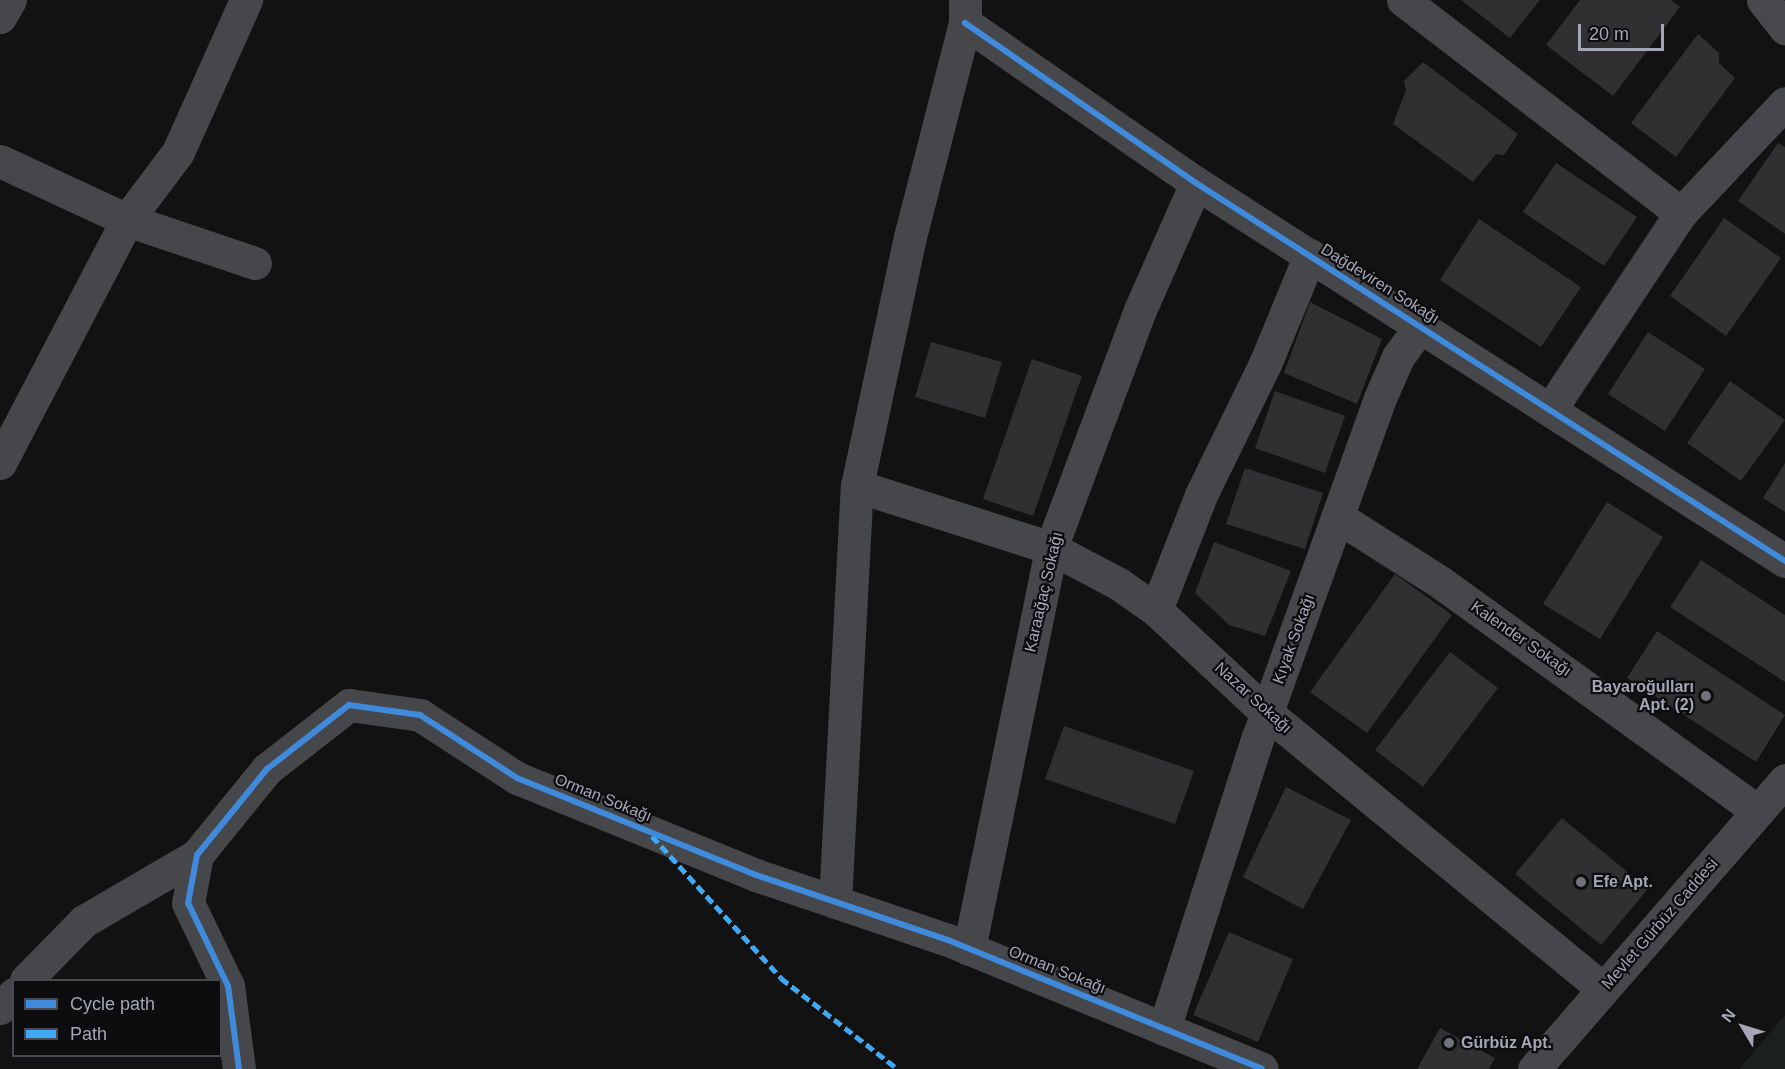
<!DOCTYPE html>
<html>
<head>
<meta charset="utf-8">
<style>
  body { margin:0 }
  #map { position:relative; width:1785px; height:1069px; overflow:hidden; background:#121212; font-family:Arial,sans-serif }
  div>[style] { position:absolute }
  .green>* { inset:0; background:#1a211c }
  .building>* { inset:0; background:#303032 }
  .minor>* { height:33px; margin:-16.5px; padding:0 16.5px; transform-origin:16.5px; border-radius:16.5px; background:#46474b }
  .major>* { height:33px; margin:-16.5px; padding:0 16.5px; transform-origin:16.5px; border-radius:16.5px; background:#49494d }
  .quiet>* { height:4.5px; margin-top:-2.25px; transform-origin:0; background:repeating-linear-gradient(90deg,#3fa9f5 0 9px,transparent 0 13.5px) }
  .cycleway>* { height:6px; margin:-3px; padding:0 3px; transform-origin:3px; border-radius:3px; background:#408adc }
  .dots>* { width:16px; height:16px; translate:-50% -50%; box-sizing:border-box; border:3px solid #0d0c0e; border-radius:50% }
  span { translate:-50% -50%; white-space:nowrap; text-align:center; line-height:1.15; -webkit-text-stroke:4.5px #0d0c0e; paint-order:stroke }
  .street-label { font-size:16px; color:#a2a6b5 }
  .poi-label { font-size:16px; color:#a2a6b5; font-weight:700 }
  .right { translate:-100% -50%; text-align:right }
  .left { translate:0 -50%; text-align:left }
  .legend { position:absolute; left:12px; top:979px; width:210px; height:78px; box-sizing:border-box; background:#0d0c0e; border:2px solid #494a51; margin:0; padding:8px 10px; list-style:none; font-size:18px; color:#a2a6b5 }
  .legend li { display:flex; align-items:center; gap:12px; height:30px }
  .legend b { width:30px; border:2px solid #494a51 }
  .north { position:absolute; left:1713px; top:997px; width:60px; height:60px; -webkit-text-stroke:4px #0d0c0e; paint-order:stroke; rotate:308deg; font-size:16px; font-weight:700; line-height:24px; text-align:center; color:#a2a6b5 }
  .north::after { content:''; display:block; margin:auto; width:21px; height:27px; background:#a2a6b5; clip-path:polygon(50% 0,100% 100%,50% 72%,0 100%) }
  .scale { position:absolute; left:1578px; top:24px; width:86px; height:27px; box-sizing:border-box; border:3px solid #a2a6b5; border-top:0; padding-left:8px; font-size:18px; line-height:21px; white-space:nowrap; color:#a2a6b5; -webkit-text-stroke:4px #0d0c0e; paint-order:stroke }
</style>
</head>
<body>
<div id="map">
  <div class="green">
    <i style="clip-path:polygon(1785px 1015px,1785px 1069px,1739px 1069px)"></i>
  </div>
  <div class="building">
    <i style="clip-path:polygon(1461px 0,1540px 0,1510px 38px)"></i>
    <i style="clip-path:polygon(1580px 0,1671px 0,1680px 7px,1613px 96px,1546px 45px)"></i>
    <i style="clip-path:polygon(1698px 34px,1719px 53px,1719px 63px,1735px 78px,1676px 157px,1631px 123px)"></i>
    <i style="clip-path:polygon(1423px 62px,1518px 134px,1504px 155px,1496px 154px,1473px 182px,1393px 124px,1406px 90px,1404px 81px)"></i>
    <i style="clip-path:polygon(1778px 143px,1785px 147px,1785px 234px,1738px 201px)"></i>
    <i style="clip-path:polygon(1556px 163px,1637px 217px,1604px 266px,1523px 212px)"></i>
    <i style="clip-path:polygon(1724px 218px,1781px 258px,1726px 336px,1670px 296px)"></i>
    <i style="clip-path:polygon(1479px 219px,1581px 287px,1541px 347px,1440px 280px)"></i>
    <i style="clip-path:polygon(1310px 302px,1382px 339px,1357px 404px,1284px 373px)"></i>
    <i style="clip-path:polygon(1648px 332px,1705px 369px,1665px 431px,1608px 394px)"></i>
    <i style="clip-path:polygon(931px 342px,1002px 362px,985px 418px,915px 397px)"></i>
    <i style="clip-path:polygon(1032px 359px,1082px 376px,1033px 516px,983px 499px)"></i>
    <i style="clip-path:polygon(1730px 381px,1785px 420px,1741px 481px,1687px 443px)"></i>
    <i style="clip-path:polygon(1275px 391px,1345px 416px,1325px 473px,1255px 448px)"></i>
    <i style="clip-path:polygon(1785px 463px,1785px 512px,1763px 498px)"></i>
    <i style="clip-path:polygon(1245px 468px,1323px 493px,1305px 549px,1226px 524px)"></i>
    <i style="clip-path:polygon(1607px 502px,1663px 537px,1600px 639px,1543px 604px)"></i>
    <i style="clip-path:polygon(1214px 542px,1291px 571px,1265px 636px,1229px 625px,1195px 593px)"></i>
    <i style="clip-path:polygon(1701px 560px,1785px 615px,1785px 682px,1670px 607px)"></i>
    <i style="clip-path:polygon(1395px 574px,1452px 615px,1367px 733px,1310px 692px)"></i>
    <i style="clip-path:polygon(1657px 631px,1785px 715px,1756px 762px,1627px 678px)"></i>
    <i style="clip-path:polygon(1450px 652px,1498px 688px,1423px 787px,1375px 750px)"></i>
    <i style="clip-path:polygon(1064px 726px,1194px 771px,1175px 824px,1045px 779px)"></i>
    <i style="clip-path:polygon(1286px 787px,1351px 820px,1303px 909px,1243px 877px)"></i>
    <i style="clip-path:polygon(1562px 818px,1648px 889px,1601px 945px,1515px 874px)"></i>
    <i style="clip-path:polygon(1229px 932px,1293px 959px,1258px 1042px,1193px 1015px)"></i>
    <i style="clip-path:polygon(1440px 1028px,1495px 1058px,1489px 1069px,1417px 1069px)"></i>
  </div>
  <div class="minor">
    <i style="left:1403px;top:0;width:350px;rotate:37.5deg"></i>
    <i style="left:0;top:17px;width:20px;rotate:-60deg"></i>
    <i style="left:965px;top:23px;width:281px;rotate:34.7deg"></i>
    <i style="left:1196px;top:183px;width:700px;rotate:32.69deg"></i>
    <i style="left:0;top:161px;width:140px;rotate:24.9deg"></i>
    <i style="left:127px;top:220px;width:135px;rotate:18.6deg"></i>
    <i style="left:1550px;top:410px;width:237px;rotate:-56.4deg"></i>
    <i style="left:1681px;top:213px;width:151px;rotate:-46.6deg"></i>
    <i style="left:0;top:463px;width:274px;rotate:-62.4deg"></i>
    <i style="left:127px;top:220px;width:85px;rotate:-53.1deg"></i>
    <i style="left:178px;top:152px;width:167px;rotate:-65.9deg"></i>
    <i style="left:857px;top:486px;width:204px;rotate:17.7deg"></i>
    <i style="left:1051px;top:548px;width:77px;rotate:27.9deg"></i>
    <i style="left:1119px;top:584px;width:45px;rotate:35.1deg"></i>
    <i style="left:1156px;top:610px;width:151px;rotate:42.9deg"></i>
    <i style="left:1267px;top:713px;width:435px;rotate:39.4deg"></i>
    <i style="left:1338px;top:517px;width:121px;rotate:32.5deg"></i>
    <i style="left:1440px;top:582px;width:392px;rotate:35.8deg"></i>
    <i style="left:1156px;top:610px;width:123px;rotate:-68.6deg"></i>
    <i style="left:1201px;top:495px;width:146px;rotate:-64deg"></i>
    <i style="left:1265px;top:364px;width:118px;rotate:-67.6deg"></i>
    <i style="left:835px;top:902px;width:417px;rotate:-87deg"></i>
    <i style="left:857px;top:486px;width:255px;rotate:-78deg"></i>
    <i style="left:910px;top:237px;width:221px;rotate:-75.6deg"></i>
    <i style="left:965px;top:23px;width:21px;rotate:-90deg"></i>
    <i style="left:969px;top:949px;width:409px;rotate:-78.4deg"></i>
    <i style="left:1051px;top:548px;width:254px;rotate:-69.5deg"></i>
    <i style="left:1140px;top:310px;width:139px;rotate:-66.2deg"></i>
    <i style="left:26px;top:980px;width:83px;rotate:-45.5deg"></i>
    <i style="left:84px;top:921px;width:131px;rotate:-30.3deg"></i>
    <i style="left:0;top:1008px;width:20px;rotate:-45deg"></i>
    <i style="left:1164px;top:1029px;width:307px;rotate:-72.2deg"></i>
    <i style="left:1258px;top:737px;width:360px;rotate:-70.2deg"></i>
    <i style="left:1380px;top:398px;width:45px;rotate:-66.3deg"></i>
    <i style="left:1398px;top:357px;width:39px;rotate:-54deg"></i>
    <i style="left:239px;top:1069px;width:84px;rotate:-97.5deg"></i>
    <i style="left:228px;top:986px;width:92px;rotate:-115.7deg"></i>
    <i style="left:188px;top:903px;width:49px;rotate:-79.4deg"></i>
    <i style="left:197px;top:855px;width:111px;rotate:-50.9deg"></i>
    <i style="left:267px;top:769px;width:104px;rotate:-38deg"></i>
    <i style="left:349px;top:705px;width:72px;rotate:8deg"></i>
    <i style="left:420px;top:715px;width:116px;rotate:33deg"></i>
    <i style="left:517px;top:778px;width:258px;rotate:22.1deg"></i>
    <i style="left:756px;top:875px;width:203px;rotate:18.7deg"></i>
    <i style="left:948px;top:940px;width:339px;rotate:22.3deg"></i>
    <i style="left:1534px;top:1069px;width:383px;rotate:-49deg"></i>
  </div>
  <div class="major">
    <i style="left:1763px;top:0;width:36px;rotate:52deg"></i>
  </div>
  <div class="quiet">
    <i style="left:652px;top:836px;width:192px;rotate:47.7deg"></i>
    <i style="left:781px;top:978px;width:148px;rotate:37.9deg"></i>
  </div>
  <div class="cycleway">
    <i style="left:965px;top:23px;width:281px;rotate:34.7deg"></i>
    <i style="left:1196px;top:183px;width:700px;rotate:32.69deg"></i>
    <i style="left:239px;top:1069px;width:84px;rotate:-97.5deg"></i>
    <i style="left:228px;top:986px;width:92px;rotate:-115.7deg"></i>
    <i style="left:188px;top:903px;width:49px;rotate:-79.4deg"></i>
    <i style="left:197px;top:855px;width:111px;rotate:-50.9deg"></i>
    <i style="left:267px;top:769px;width:104px;rotate:-38deg"></i>
    <i style="left:349px;top:705px;width:72px;rotate:8deg"></i>
    <i style="left:420px;top:715px;width:116px;rotate:33deg"></i>
    <i style="left:517px;top:778px;width:258px;rotate:22.1deg"></i>
    <i style="left:756px;top:875px;width:203px;rotate:18.7deg"></i>
    <i style="left:948px;top:940px;width:339px;rotate:22.3deg"></i>
  </div>
  <div class="dots">
    <i style="left:1706px;top:696px;background:#70727c"></i>
    <i style="left:1581px;top:882px;background:#70727c"></i>
    <i style="left:1449px;top:1043px;background:#70727c"></i>
  </div>
  <div class="street-label">
    <span style="left:1380px;top:284px;rotate:32deg">Dağdeviren Sokağı</span>
    <span style="left:1044px;top:592px;rotate:-77deg">Karaağaç Sokağı</span>
    <span style="left:1294px;top:639px;rotate:-70deg">Kıyak Sokağı</span>
    <span style="left:1521px;top:639px;rotate:35deg">Kalender Sokağı</span>
    <span style="left:1253px;top:698px;rotate:42deg">Nazar Sokağı</span>
    <span style="left:603px;top:798px;rotate:22deg">Orman Sokağı</span>
    <span style="left:1660px;top:924px;rotate:-49deg">Mevlet Gürbüz Caddesi</span>
    <span style="left:1057px;top:970px;rotate:22deg">Orman Sokağı</span>
  </div>
  <div class="poi-label">
    <span class="right" style="left:1694px;top:696px">Bayaroğulları<br>Apt. (2)</span>
    <span class="left" style="left:1593px;top:882px">Efe Apt.</span>
    <span class="left" style="left:1461px;top:1043px">Gürbüz Apt.</span>
  </div>
  <ul class="legend">
  <li><b style="height:8px;background:#408adc"></b>Cycle path</li>
  <li><b style="height:8px;background:#3fa9f5"></b>Path</li>
  </ul>
  <div class="north">N</div>
  <div class="scale">20 m</div>
</div>
</body>
</html>
